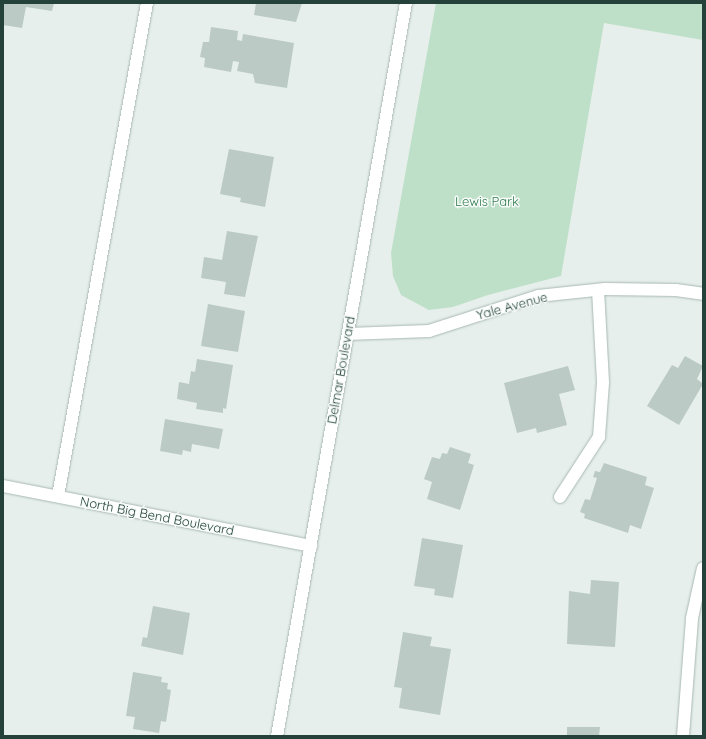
<!DOCTYPE html>
<html>
<head>
<meta charset="utf-8">
<style>
  body { margin:0 }
  #map { position:relative; width:706px; height:739px; overflow:hidden; background:#e6efeb; font-family:Quicksand,sans-serif }
  div>[style] { position:absolute }
  .green>* { inset:0; background:#bfe0c8 }
  .building>* { inset:0; background:#bbcac4 }
  .roads { filter:drop-shadow(0 0 1px #a8b8b2) drop-shadow(0 0 1px #a8b8b2) }
  .lane>* { height:12px; margin:-6px; padding:0 6px; transform-origin:6px; border-radius:6px; background:#fff }
  .street>* { height:12px; margin:-6px; padding:0 6px; transform-origin:6px; border-radius:6px; background:#fff }
  .secondary>* { height:12px; margin:-6px; padding:0 6px; transform-origin:6px; border-radius:6px; background:#fff }
  span { translate:-50% -50%; white-space:nowrap; text-align:center; line-height:1.15; -webkit-text-stroke:3px #f7fbf9; paint-order:stroke }
  .park-label { font-size:13px; color:#2d7a4b }
  .street-label { font-size:13px; color:#24423a }
  .frame { position:absolute; inset:0; border:4px solid #24423a; pointer-events:none }
</style>
</head>
<body>
<div id="map">
  <div class="green">
    <i style="clip-path:polygon(436px 3px,703px 3px,703px 40px,604px 23px,561px 276px,488px 295px,453px 307px,429px 310px,401px 295px,393px 276px,391px 253px)"></i>
  </div>
  <div class="building">
    <i style="clip-path:polygon(3px 3px,54px 3px,52px 11px,26px 7px,22px 28px,3px 25px)"></i>
    <i style="clip-path:polygon(256px 3px,302px 3px,296px 22px,254px 15px)"></i>
    <i style="clip-path:polygon(211px 27px,238px 31px,237px 40px,242px 41px,243px 34px,294px 43px,287px 88px,255px 83px,253px 74px,237px 71px,239px 62px,233px 61px,231px 72px,204px 67px,205px 58px,200px 57px,203px 42px,209px 42px)"></i>
    <i style="clip-path:polygon(229px 149px,274px 157px,265px 207px,240px 202px,241px 198px,220px 194px)"></i>
    <i style="clip-path:polygon(227px 231px,258px 236px,245px 297px,224px 294px,226px 282px,201px 278px,204px 257px,222px 260px)"></i>
    <i style="clip-path:polygon(208px 304px,245px 311px,238px 352px,201px 346px)"></i>
    <i style="clip-path:polygon(685px 356px,703px 366px,697px 379px,703px 384px,679px 425px,647px 406px,672px 365px,678px 368px)"></i>
    <i style="clip-path:polygon(197px 359px,233px 365px,226px 409px,223px 408px,223px 413px,196px 409px,197px 403px,177px 399px,179px 382px,189px 384px,191px 371px,195px 372px)"></i>
    <i style="clip-path:polygon(568px 366px,575px 390px,559px 394px,567px 425px,537px 433px,536px 428px,517px 433px,504px 383px)"></i>
    <i style="clip-path:polygon(165px 419px,223px 429px,219px 449px,192px 444px,191px 452px,183px 450px,182px 455px,160px 451px)"></i>
    <i style="clip-path:polygon(450px 447px,471px 454px,468px 463px,474px 465px,460px 510px,427px 499px,432px 482px,424px 479px,432px 457px,440px 459px,442px 453px,447px 454px)"></i>
    <i style="clip-path:polygon(604px 463px,647px 477px,645px 485px,654px 488px,641px 529px,630px 525px,628px 533px,584px 518px,585px 514px,580px 512px,585px 499px,590px 500px,597px 478px,593px 477px,595px 471px,600px 472px)"></i>
    <i style="clip-path:polygon(422px 538px,463px 545px,453px 598px,434px 595px,435px 589px,414px 586px)"></i>
    <i style="clip-path:polygon(591px 580px,619px 582px,615px 647px,567px 644px,569px 591px,590px 594px)"></i>
    <i style="clip-path:polygon(153px 606px,190px 613px,183px 655px,141px 646px,143px 637px,147px 638px)"></i>
    <i style="clip-path:polygon(403px 632px,432px 637px,430px 646px,451px 649px,440px 715px,399px 708px,402px 688px,394px 687px)"></i>
    <i style="clip-path:polygon(133px 672px,162px 677px,161px 682px,168px 683px,167px 689px,171px 690px,166px 722px,161px 721px,159px 733px,133px 729px,135px 717px,126px 716px)"></i>
    <i style="clip-path:polygon(567px 727px,600px 727px,599px 736px,567px 736px)"></i>
  </div>
  <div class="roads">
    <div class="lane">
      <i style="left:58px;top:496px;width:501px;rotate:-79.77deg"></i>
      <i style="left:560px;top:497px;width:72px;rotate:-57deg"></i>
      <i style="left:599px;top:437px;width:55px;rotate:-85.8deg"></i>
      <i style="left:603px;top:382px;width:92px;rotate:-93.1deg"></i>
    </div>
    <div class="street">
      <i style="left:348px;top:334px;width:81px;rotate:-2.1deg"></i>
      <i style="left:429px;top:331px;width:114px;rotate:-17.8deg"></i>
      <i style="left:538px;top:296px;width:67px;rotate:-6deg"></i>
      <i style="left:605px;top:289px;width:71px;rotate:0.8deg"></i>
      <i style="left:676px;top:290px;width:27px;rotate:8deg"></i>
      <i style="left:683px;top:736px;width:118px;rotate:-85.6deg"></i>
      <i style="left:692px;top:618px;width:51px;rotate:-77.6deg"></i>
    </div>
    <div class="secondary">
      <i style="left:3px;top:486px;width:314px;rotate:11deg"></i>
      <i style="left:277px;top:736px;width:744px;rotate:-80.02deg"></i>
    </div>
  </div>
  <div class="park-label">
    <span style="left:487px;top:201px">Lewis Park</span>
  </div>
  <div class="street-label">
    <span style="left:512px;top:306px;rotate:-15deg">Yale Avenue</span>
    <span style="left:341px;top:370px;rotate:-80deg">Delmar Boulevard</span>
    <span style="left:157px;top:516px;rotate:11deg">North Big Bend Boulevard</span>
  </div>
  <div class="frame"></div>
</div>
</body>
</html>
